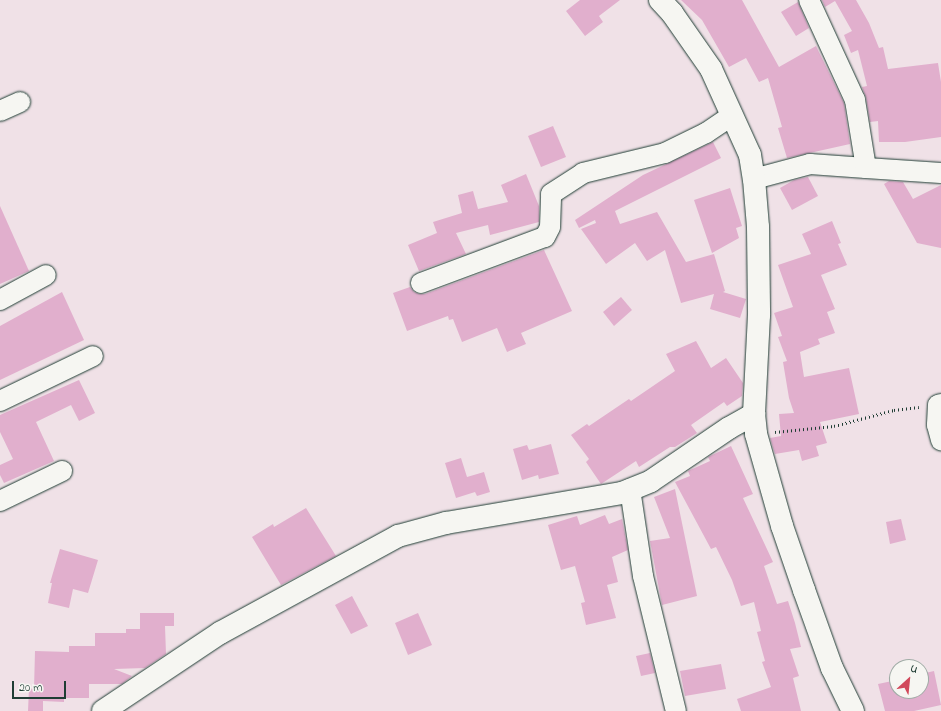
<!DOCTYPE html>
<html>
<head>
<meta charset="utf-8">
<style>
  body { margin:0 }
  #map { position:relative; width:941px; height:711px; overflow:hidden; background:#f0e1e7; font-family:"Indie Flower",sans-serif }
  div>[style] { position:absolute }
  .building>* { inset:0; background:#e1afcd }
  .path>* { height:2.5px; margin-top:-1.25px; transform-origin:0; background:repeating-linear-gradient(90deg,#1f3d34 0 1px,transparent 0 4px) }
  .roads { filter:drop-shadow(0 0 1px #1f3d34) drop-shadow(0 0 1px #1f3d34) }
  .minor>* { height:20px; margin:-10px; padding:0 10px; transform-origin:10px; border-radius:10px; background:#f6f6f2 }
  .tertiary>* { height:22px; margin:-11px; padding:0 11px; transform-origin:11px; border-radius:11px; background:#f6f6f2 }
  span { translate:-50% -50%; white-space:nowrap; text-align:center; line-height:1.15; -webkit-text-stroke:4px #f6f6f2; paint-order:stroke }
  .north { position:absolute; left:889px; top:659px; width:40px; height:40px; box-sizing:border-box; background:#f6f6f2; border:1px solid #a0aca6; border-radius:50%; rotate:27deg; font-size:11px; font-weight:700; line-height:16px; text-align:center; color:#1f3d34 }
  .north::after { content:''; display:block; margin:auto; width:14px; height:18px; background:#d1495b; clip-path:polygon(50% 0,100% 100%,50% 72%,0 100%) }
  .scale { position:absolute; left:12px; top:681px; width:54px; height:18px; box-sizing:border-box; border:2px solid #1f3d34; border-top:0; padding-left:5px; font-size:12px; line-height:14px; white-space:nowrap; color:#1f3d34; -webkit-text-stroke:3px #f6f6f2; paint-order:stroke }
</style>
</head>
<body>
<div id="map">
  <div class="building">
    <i style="clip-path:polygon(580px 0,620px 0,599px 16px,603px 22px,585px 36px,566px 11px)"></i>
    <i style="clip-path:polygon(681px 0,742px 0,779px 67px,816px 46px,844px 103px,850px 144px,787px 158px,778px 128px,782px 127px,768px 78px,759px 82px,746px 58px,729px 67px,702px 20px)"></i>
    <i style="clip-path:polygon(822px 0,856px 0,869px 23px,879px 48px,883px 47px,888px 69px,938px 63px,941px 82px,941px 137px,905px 142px,879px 142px,878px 121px,870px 122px,866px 98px,862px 87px,867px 86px,858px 50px,851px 53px,844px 35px,852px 31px,835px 1px,825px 7px)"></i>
    <i style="clip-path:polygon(798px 2px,809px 28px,796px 36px,781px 12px)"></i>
    <i style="clip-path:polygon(553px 126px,566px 157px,541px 167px,528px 136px)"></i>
    <i style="clip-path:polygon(713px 142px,721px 158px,615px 211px,620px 224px,657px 212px,686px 262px,714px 254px,725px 291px,723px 292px,746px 299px,740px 318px,710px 309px,714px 294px,681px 303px,665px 250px,647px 261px,635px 243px,606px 264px,581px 229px,596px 223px,595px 220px,579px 228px,575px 220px,643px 175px)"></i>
    <i style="clip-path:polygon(526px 174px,539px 206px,539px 222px,490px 235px,488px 225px,456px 233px,466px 254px,419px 271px,408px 245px,437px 233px,433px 222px,462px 213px,458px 195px,473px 191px,478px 209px,508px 202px,501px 185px)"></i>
    <i style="clip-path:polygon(808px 177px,818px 196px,792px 210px,780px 188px,794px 180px)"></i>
    <i style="clip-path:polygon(889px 181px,903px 182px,913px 199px,941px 185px,941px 248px,917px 243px,884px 184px)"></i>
    <i style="clip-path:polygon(730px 188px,742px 226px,736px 228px,739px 238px,712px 253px,694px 200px)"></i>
    <i style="clip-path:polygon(0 206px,29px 271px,0 284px)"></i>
    <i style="clip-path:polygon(832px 221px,841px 243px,838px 244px,847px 265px,821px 275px,835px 309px,827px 312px,835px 333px,818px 339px,820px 344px,800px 352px,804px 377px,849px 368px,859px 414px,820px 422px,827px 443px,816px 446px,819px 456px,802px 461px,799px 450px,775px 454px,770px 438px,781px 436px,779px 414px,794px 413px,789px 398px,783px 362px,787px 361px,778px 337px,782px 336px,774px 313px,793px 307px,778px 265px,811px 254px,802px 234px)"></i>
    <i style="clip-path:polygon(544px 250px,572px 311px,521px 333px,526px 344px,507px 352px,497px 328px,462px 342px,453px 319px,449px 320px,448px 316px,407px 331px,393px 293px,410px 287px,414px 292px,419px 294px,425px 294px)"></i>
    <i style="clip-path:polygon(62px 292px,84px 340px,0 380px,0 326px)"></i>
    <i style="clip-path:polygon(621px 297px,632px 310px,614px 326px,603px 312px)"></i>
    <i style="clip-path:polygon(696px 341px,711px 368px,726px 358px,743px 383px,742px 396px,727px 406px,724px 402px,691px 425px,697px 433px,675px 447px,670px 447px,639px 467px,636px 461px,601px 484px,586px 462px,589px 459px,571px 435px,587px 424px,589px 426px,629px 399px,631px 401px,675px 371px,666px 354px)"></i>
    <i style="clip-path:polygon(79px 380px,95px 413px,79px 421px,71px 405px,36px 422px,54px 461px,4px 483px,0 475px,0 465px,13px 459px,0 432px,0 415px)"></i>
    <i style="clip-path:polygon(551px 444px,559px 474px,539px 479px,538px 475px,522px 480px,513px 449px,527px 445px,529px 450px)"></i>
    <i style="clip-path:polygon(731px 446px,753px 494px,743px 498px,773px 562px,764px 566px,777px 604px,788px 601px,795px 623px,801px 647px,790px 649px,799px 676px,793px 678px,801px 711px,741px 711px,737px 699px,771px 687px,762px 662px,765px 661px,757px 632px,761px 631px,754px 602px,741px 606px,732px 580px,716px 547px,711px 549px,675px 482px,690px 476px,688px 471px,710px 461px,708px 457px)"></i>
    <i style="clip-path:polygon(461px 458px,467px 477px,484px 472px,490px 492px,477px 496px,475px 492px,456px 498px,445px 463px)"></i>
    <i style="clip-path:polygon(675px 489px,697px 596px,662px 605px,650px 541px,670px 538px,654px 497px)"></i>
    <i style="clip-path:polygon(306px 508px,336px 556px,281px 585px,252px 537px,273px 524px,274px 527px)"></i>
    <i style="clip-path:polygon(605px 515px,609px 524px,622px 519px,628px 550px,612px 557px,618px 582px,607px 585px,616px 618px,586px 625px,581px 603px,585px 602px,575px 566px,561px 570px,548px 525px,577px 516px,580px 525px)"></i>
    <i style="clip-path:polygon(901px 519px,906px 540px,890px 544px,886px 522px)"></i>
    <i style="clip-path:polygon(60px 549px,98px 560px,88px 593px,73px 589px,69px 608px,48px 603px,52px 583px,50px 583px)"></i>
    <i style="clip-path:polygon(352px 596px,368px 626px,351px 634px,335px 605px)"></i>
    <i style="clip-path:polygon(140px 613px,174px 613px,174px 626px,165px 626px,166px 654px,145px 668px,114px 669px,132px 676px,122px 684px,89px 684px,89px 698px,64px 698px,64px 702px,43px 701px,43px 711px,28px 711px,29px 688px,34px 689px,35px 651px,69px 652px,69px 646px,95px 646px,95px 633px,126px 633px,126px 629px,140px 629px)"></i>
    <i style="clip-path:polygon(418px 613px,432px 645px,408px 655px,395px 623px)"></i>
    <i style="clip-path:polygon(650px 653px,655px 673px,641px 676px,636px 656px)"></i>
    <i style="clip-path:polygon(721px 664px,726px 689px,685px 696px,680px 671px)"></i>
    <i style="clip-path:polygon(934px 671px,941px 705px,914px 711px,885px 711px,878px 684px,897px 680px,897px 691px,921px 691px,921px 674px)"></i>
  </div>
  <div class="path">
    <i style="left:775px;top:432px;width:59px;rotate:-5.8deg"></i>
    <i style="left:834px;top:426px;width:62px;rotate:-14.9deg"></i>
    <i style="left:894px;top:410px;width:25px;rotate:-7deg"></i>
  </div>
  <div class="roads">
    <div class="minor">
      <i style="left:0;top:111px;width:22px;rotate:-24deg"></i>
      <i style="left:866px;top:168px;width:75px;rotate:3.8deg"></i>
      <i style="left:754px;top:179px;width:58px;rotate:-15deg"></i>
      <i style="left:810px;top:164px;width:56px;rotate:4.1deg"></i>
      <i style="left:866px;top:168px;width:69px;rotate:-99.2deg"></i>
      <i style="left:855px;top:100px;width:110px;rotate:-114.7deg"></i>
      <i style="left:421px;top:283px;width:132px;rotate:-20.4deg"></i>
      <i style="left:545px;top:237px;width:11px;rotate:-63deg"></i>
      <i style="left:550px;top:227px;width:33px;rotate:-88deg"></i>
      <i style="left:551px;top:194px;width:38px;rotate:-33deg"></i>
      <i style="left:583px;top:173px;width:84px;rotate:-13.7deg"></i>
      <i style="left:665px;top:153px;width:46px;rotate:-26deg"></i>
      <i style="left:706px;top:133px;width:32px;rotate:-34deg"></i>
      <i style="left:0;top:300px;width:52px;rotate:-28.5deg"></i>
      <i style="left:0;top:401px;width:103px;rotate:-25.8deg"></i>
      <i style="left:941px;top:404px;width:3px;rotate:162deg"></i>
      <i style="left:938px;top:405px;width:20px;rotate:93deg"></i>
      <i style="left:937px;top:425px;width:16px;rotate:75deg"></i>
      <i style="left:630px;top:489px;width:88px;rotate:81.5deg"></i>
      <i style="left:643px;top:576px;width:139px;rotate:76.3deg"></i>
      <i style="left:0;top:501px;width:69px;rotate:-25.8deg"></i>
    </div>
    <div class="tertiary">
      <i style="left:660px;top:0;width:18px;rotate:47deg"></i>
      <i style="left:672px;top:13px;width:68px;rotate:55.1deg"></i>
      <i style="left:711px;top:69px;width:94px;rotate:65.6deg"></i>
      <i style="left:750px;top:155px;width:24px;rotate:81deg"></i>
      <i style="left:754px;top:179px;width:48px;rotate:85.2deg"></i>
      <i style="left:758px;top:227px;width:88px;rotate:89.3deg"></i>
      <i style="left:759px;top:315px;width:99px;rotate:92.9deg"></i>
      <i style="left:754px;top:414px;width:20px;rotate:84deg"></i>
      <i style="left:756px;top:434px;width:96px;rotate:74.2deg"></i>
      <i style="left:782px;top:526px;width:68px;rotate:71deg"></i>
      <i style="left:804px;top:590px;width:83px;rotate:70.3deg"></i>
      <i style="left:832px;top:668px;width:48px;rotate:64deg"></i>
      <i style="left:103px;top:711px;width:141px;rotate:-33.7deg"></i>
      <i style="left:220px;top:633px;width:203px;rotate:-28.6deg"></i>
      <i style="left:398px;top:536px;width:50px;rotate:-15.2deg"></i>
      <i style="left:446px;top:523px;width:179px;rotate:-9.7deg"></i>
      <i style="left:622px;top:493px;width:31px;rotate:-22deg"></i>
      <i style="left:651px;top:481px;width:94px;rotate:-34.2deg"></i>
      <i style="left:729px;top:428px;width:29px;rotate:-29deg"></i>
    </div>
  </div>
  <div class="north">U</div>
  <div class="scale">20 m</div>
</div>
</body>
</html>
